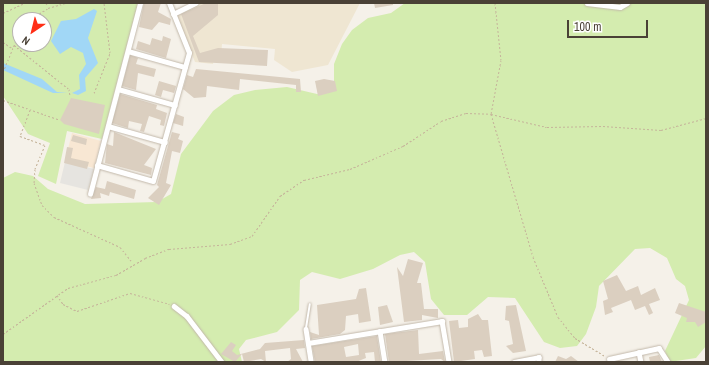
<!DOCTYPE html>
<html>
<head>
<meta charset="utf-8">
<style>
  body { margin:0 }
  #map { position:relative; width:709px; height:365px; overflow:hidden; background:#f5f1e9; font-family:"Archivo Narrow",sans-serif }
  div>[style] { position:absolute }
  .commercial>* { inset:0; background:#f8e7d3 }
  .education>* { inset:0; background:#efe6d2 }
  .green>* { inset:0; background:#d4ecaf }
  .parking>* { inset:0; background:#e6e4e0 }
  .water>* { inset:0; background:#a1d7f6 }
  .building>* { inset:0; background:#dbcfc0 }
  .path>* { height:1px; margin-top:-0.5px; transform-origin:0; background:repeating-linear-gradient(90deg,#c5b49a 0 2px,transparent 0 4px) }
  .roads { filter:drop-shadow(0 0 1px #c2b8aa) drop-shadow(0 0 1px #c2b8aa) }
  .service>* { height:2px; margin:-1px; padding:0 1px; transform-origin:1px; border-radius:1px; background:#fff }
  .minor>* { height:4.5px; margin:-2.25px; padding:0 2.25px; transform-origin:2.25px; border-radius:2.25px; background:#fff }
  span { translate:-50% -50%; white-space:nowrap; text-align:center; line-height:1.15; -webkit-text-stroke:3px #fff; paint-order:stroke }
  .frame { position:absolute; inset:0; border:4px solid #4a4136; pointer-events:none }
  .north { position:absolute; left:12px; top:12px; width:40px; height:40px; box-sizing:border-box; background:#fff; border:1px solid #b7b3af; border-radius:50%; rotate:215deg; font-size:11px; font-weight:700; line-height:16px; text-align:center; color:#4a4136 }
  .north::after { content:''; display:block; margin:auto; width:14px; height:18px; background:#ff2e16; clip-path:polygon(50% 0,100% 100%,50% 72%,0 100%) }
  .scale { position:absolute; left:567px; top:20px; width:81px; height:18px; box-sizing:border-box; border:2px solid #4a4136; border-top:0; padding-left:5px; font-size:12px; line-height:14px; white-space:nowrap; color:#4a4136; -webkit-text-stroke:3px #fff; paint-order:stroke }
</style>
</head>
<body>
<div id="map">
  <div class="commercial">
    <i style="clip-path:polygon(72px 133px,101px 141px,94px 168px,65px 161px)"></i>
  </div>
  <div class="education">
    <i style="clip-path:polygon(202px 3px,360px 3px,328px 65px,292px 72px,274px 60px,275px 49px,222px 44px,221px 56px,214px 57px,213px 64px,195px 62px,176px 15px)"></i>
  </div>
  <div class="green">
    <i style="clip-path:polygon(evenodd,3px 3px,138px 3px,102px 139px,67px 131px,56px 184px,38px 176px,50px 143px,28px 134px,3px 96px,3px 3px,20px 20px,44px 20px,44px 44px,20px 44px,20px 20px)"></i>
    <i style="clip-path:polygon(405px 3px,706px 3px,706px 346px,696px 358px,669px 362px,665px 351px,689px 300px,685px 286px,676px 279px,667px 258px,650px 248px,635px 249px,599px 286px,596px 307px,586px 334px,577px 346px,560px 348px,544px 342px,515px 298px,488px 297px,467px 315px,444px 315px,431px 299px,425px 262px,414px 252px,400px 255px,373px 269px,340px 279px,312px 272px,300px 280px,299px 310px,277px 332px,246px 340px,239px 349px,242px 362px,3px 362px,3px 178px,15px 172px,33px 176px,48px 189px,85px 204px,157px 202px,171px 194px,181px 154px,213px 111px,234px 95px,255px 90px,287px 87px,317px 94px,328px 91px,334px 84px,334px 64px,342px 44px,352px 30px,368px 18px,391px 13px)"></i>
  </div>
  <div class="parking">
    <i style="clip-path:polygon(65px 162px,94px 169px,88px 190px,60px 183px)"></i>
  </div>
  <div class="water">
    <i style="clip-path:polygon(94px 9px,97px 11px,88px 38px,98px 63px,85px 78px,86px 91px,78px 95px,72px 93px,80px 89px,79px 75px,86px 64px,83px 53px,71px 47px,60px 54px,51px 41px,61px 21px,76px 19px)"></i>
    <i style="clip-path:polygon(3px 63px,42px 79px,57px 92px,67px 93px,53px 93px,3px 70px)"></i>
  </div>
  <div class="building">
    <i style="clip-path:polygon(144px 3px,161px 3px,158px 12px,171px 19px,170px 25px,159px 22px,152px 30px,139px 27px)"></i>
    <i style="clip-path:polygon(206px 3px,218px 3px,218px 15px,193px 36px,200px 53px,218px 48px,268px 50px,267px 66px,199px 62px,181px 14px)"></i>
    <i style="clip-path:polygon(374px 3px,393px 3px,393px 5px,375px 8px)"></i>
    <i style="clip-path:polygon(163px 36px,171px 39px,166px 58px,136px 49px,138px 41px,150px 45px,152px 38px,162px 41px)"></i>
    <i style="clip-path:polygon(130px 55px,138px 58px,136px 64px,156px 69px,154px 77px,138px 73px,136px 90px,122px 86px)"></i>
    <i style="clip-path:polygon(196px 69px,300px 79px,301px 92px,296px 92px,296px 85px,240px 79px,239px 90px,207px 86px,206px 97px,194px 98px,183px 89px,187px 75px,193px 77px)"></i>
    <i style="clip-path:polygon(324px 79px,335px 81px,337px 91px,318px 96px,315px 81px)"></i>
    <i style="clip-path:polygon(159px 81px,176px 86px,174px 93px,163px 90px,161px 97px,155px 95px)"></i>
    <i style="clip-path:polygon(120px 94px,157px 105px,156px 109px,167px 113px,164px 126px,160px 125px,161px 120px,149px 116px,144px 132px,140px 131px,142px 124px,129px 121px,128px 128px,112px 123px)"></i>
    <i style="clip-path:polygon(71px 98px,105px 105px,99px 134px,64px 124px,60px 120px)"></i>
    <i style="clip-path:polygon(176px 114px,184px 117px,183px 126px,173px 123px)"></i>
    <i style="clip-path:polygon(114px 132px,156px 149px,144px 165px,152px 168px,151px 175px,105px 163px,107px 144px,113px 146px)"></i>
    <i style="clip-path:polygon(172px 132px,180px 134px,178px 139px,183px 141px,180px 153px,172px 151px,166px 183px,171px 185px,159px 205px,148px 198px,159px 187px,157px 185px)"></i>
    <i style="clip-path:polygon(73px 135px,87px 139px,86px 145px,71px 141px)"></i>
    <i style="clip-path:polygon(67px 147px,73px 148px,71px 158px,89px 162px,87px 169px,64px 163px)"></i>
    <i style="clip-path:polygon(107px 181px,136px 190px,134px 199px,110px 192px,109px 196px,100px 193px,101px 198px,91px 199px,96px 187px,105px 189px)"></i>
    <i style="clip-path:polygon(408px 259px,423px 263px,417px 283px,421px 283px,424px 309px,438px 309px,438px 318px,422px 315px,422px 320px,404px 322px,397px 267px,403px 276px)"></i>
    <i style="clip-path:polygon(617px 275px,626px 291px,638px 286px,641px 295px,655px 288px,660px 300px,649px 304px,653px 313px,649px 315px,645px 306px,635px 310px,631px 300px,611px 308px,613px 312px,605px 315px,603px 301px,608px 299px,603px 281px)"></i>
    <i style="clip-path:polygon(366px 288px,371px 321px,359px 323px,358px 314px,346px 316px,345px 330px,340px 334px,311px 339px,310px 332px,319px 335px,317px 305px,356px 299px,359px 289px)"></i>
    <i style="clip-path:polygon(679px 303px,706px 312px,706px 322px,698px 327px,695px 322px,686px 322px,687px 318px,675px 313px)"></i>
    <i style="clip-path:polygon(387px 305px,393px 322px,380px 325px,378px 307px)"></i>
    <i style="clip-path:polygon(516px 305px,526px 351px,513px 353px,506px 346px,513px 344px,509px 321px,505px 320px,506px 306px)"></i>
    <i style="clip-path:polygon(478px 314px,482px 320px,488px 320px,492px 356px,484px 357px,482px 350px,474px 351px,475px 359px,454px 362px,449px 321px,458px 320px,459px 328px,468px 327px,468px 319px)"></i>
    <i style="clip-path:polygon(418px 330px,419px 354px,443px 351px,445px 362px,441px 359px,389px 362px,385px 334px)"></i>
    <i style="clip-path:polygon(evenodd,377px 336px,381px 362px,375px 362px,374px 352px,365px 353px,366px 358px,356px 362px,315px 362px,312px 346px,377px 336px,358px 344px,359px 355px,346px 357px,344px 347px,358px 344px)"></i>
    <i style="clip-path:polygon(304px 340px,305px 348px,296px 349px,303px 362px,287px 362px,291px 359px,290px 348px,265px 351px,266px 362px,261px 359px,244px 362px,242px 354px,235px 362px,221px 354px,231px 342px,236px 345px,232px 351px,237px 355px,260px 349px,265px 343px)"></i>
    <i style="clip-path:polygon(659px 355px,662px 362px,650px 362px,649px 357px)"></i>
    <i style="clip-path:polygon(558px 356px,566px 359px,571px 356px,579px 362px,555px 362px)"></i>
  </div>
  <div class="path">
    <i style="left:46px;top:3px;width:4px;rotate:63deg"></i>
    <i style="left:495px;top:3px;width:57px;rotate:84deg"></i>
    <i style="left:501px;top:60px;width:55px;rotate:100.5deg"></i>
    <i style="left:491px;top:114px;width:149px;rotate:73.6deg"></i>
    <i style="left:533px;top:257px;width:65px;rotate:67.4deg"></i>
    <i style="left:558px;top:317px;width:27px;rotate:51deg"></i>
    <i style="left:575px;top:338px;width:35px;rotate:31deg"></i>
    <i style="left:3px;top:13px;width:23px;rotate:-25deg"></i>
    <i style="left:29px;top:20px;width:22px;rotate:-32deg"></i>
    <i style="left:48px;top:8px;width:19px;rotate:-16deg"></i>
    <i style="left:3px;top:42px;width:11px;rotate:34deg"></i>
    <i style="left:14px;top:45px;width:70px;rotate:38.7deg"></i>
    <i style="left:69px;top:89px;width:7px;rotate:82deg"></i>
    <i style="left:3px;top:72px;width:44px;rotate:-67.5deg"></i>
    <i style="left:94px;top:93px;width:43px;rotate:-68.2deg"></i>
    <i style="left:110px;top:53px;width:50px;rotate:-96.8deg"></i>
    <i style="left:3px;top:100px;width:60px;rotate:19.3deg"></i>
    <i style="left:30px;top:110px;width:28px;rotate:111deg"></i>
    <i style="left:20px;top:136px;width:27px;rotate:20deg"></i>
    <i style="left:45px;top:145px;width:26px;rotate:113deg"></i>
    <i style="left:35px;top:169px;width:14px;rotate:94deg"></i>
    <i style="left:34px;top:183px;width:23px;rotate:70deg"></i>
    <i style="left:42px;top:205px;width:17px;rotate:45deg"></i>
    <i style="left:54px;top:217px;width:72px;rotate:24.4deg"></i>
    <i style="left:120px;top:247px;width:19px;rotate:51deg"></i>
    <i style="left:57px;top:295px;width:11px;rotate:56deg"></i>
    <i style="left:63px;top:304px;width:16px;rotate:27deg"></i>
    <i style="left:77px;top:311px;width:56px;rotate:-18.8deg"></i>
    <i style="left:130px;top:293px;width:41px;rotate:15.4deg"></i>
    <i style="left:3px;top:334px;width:80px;rotate:-35.3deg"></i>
    <i style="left:68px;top:288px;width:50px;rotate:-15.2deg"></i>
    <i style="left:116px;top:275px;width:34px;rotate:-30deg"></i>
    <i style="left:145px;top:258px;width:26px;rotate:-21deg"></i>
    <i style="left:169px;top:249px;width:61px;rotate:-4.7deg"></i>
    <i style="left:230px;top:244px;width:23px;rotate:-20deg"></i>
    <i style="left:252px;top:236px;width:49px;rotate:-55deg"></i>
    <i style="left:280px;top:196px;width:29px;rotate:-34deg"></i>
    <i style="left:304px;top:180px;width:47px;rotate:-13.4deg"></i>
    <i style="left:350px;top:169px;width:58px;rotate:-23.5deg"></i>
    <i style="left:403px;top:146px;width:45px;rotate:-33.3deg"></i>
    <i style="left:441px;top:121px;width:26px;rotate:-18deg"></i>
    <i style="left:466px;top:113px;width:25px;rotate:2deg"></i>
    <i style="left:491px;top:114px;width:57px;rotate:13.1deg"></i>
    <i style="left:547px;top:127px;width:56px;rotate:-1deg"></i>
    <i style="left:603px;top:126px;width:58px;rotate:3.9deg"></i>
    <i style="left:661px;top:130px;width:47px;rotate:-14.9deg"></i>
  </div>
  <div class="roads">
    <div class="service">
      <i style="left:306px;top:328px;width:24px;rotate:-81deg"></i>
    </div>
    <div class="minor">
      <i style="left:587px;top:3px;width:33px;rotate:7deg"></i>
      <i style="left:620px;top:7px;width:8px;rotate:-30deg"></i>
      <i style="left:173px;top:14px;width:25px;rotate:-26deg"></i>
      <i style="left:128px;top:51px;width:59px;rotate:15.7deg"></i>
      <i style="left:118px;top:89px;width:59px;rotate:15.7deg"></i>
      <i style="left:108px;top:126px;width:59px;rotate:15.7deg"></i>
      <i style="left:97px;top:165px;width:58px;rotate:15.9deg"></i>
      <i style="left:153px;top:181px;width:133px;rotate:-74.3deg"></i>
      <i style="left:189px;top:53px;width:54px;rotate:-111.8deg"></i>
      <i style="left:90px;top:194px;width:197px;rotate:-75.3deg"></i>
      <i style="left:174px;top:306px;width:16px;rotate:38deg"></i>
      <i style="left:187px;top:316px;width:58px;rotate:52.7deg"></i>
      <i style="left:306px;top:329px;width:33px;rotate:81deg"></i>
      <i style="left:380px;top:331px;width:31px;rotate:81deg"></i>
      <i style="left:308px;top:343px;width:136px;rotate:-9.3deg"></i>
      <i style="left:442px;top:321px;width:42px;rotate:80.3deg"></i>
      <i style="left:639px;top:352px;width:10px;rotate:79deg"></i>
      <i style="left:609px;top:359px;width:51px;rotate:-12.4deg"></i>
      <i style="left:659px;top:348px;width:17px;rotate:57deg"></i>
      <i style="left:514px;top:362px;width:25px;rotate:-11deg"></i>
      <i style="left:539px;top:357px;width:5px;rotate:90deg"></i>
    </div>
  </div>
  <div class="frame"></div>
  <div class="north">N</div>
  <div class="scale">100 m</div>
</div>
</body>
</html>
